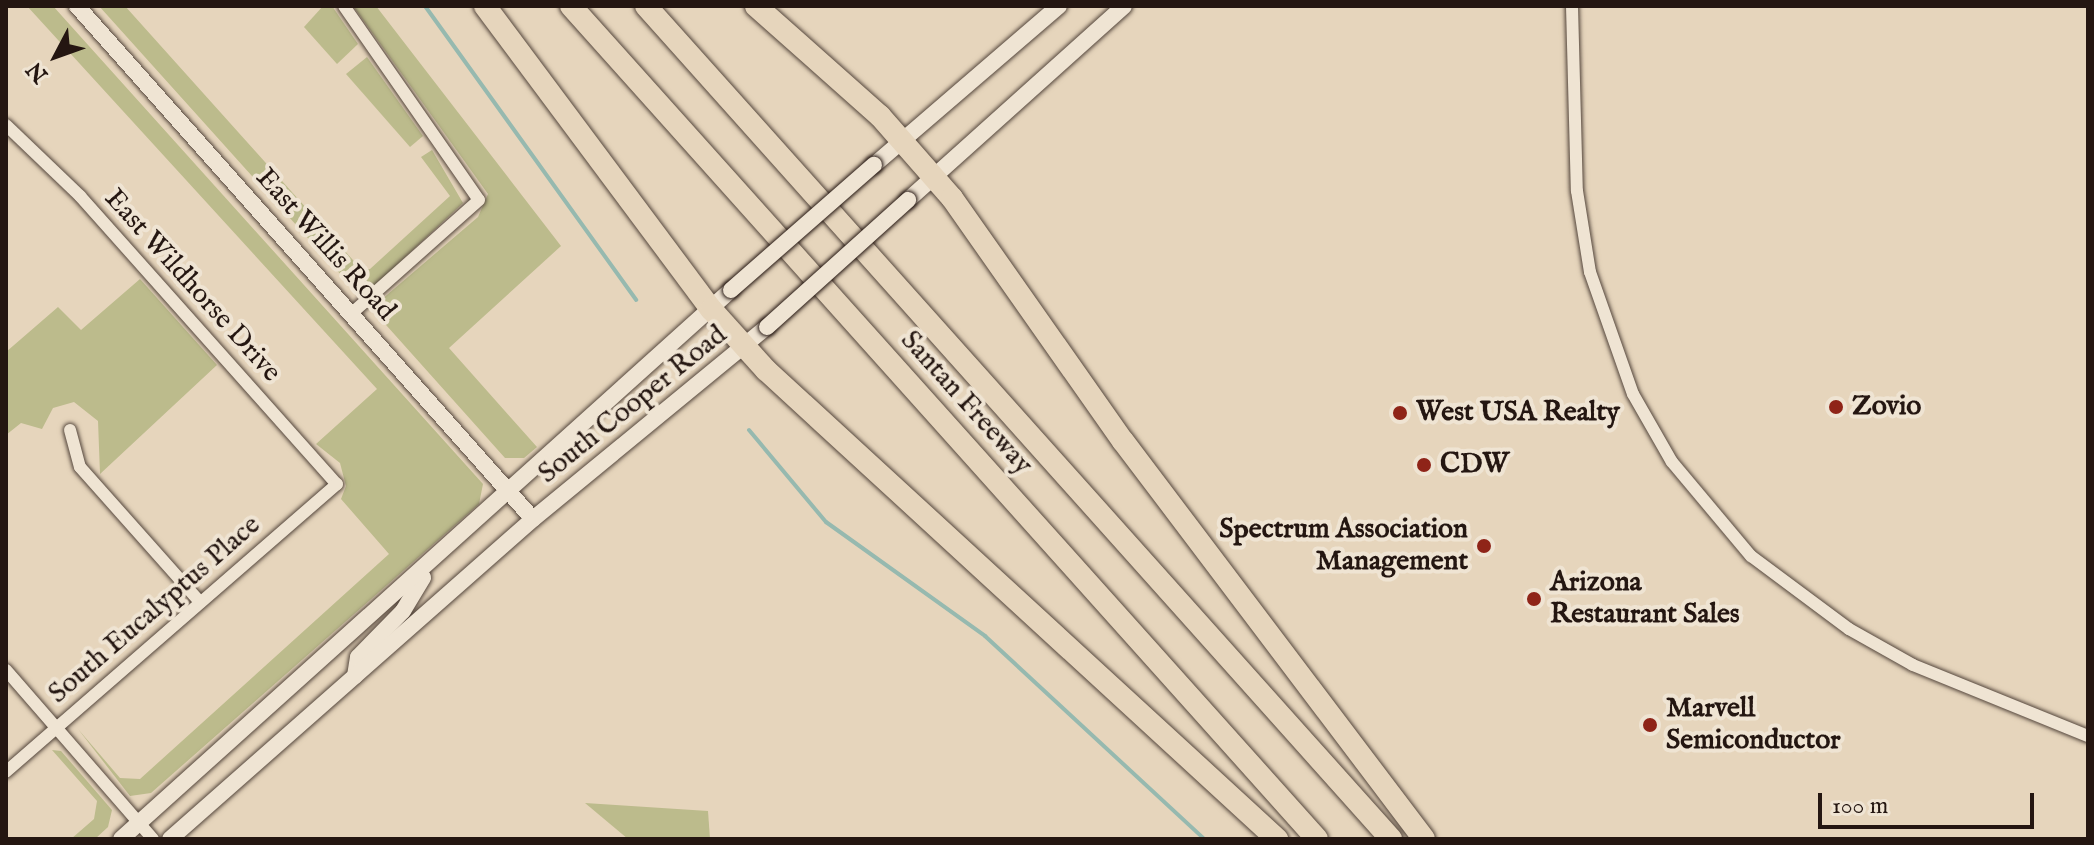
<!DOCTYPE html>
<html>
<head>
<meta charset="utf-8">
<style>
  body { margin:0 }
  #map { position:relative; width:2094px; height:845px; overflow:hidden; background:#e6d5bc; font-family:"IM FELL English",serif }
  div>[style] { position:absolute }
  .green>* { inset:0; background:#bcbb8c }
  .stream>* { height:4px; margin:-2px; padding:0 2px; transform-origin:2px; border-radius:2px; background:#96b9af }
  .roads { filter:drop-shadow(0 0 2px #54463c) drop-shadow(0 0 2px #54463c) }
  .street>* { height:12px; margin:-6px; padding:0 6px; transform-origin:6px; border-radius:6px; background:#efe4d3 }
  .secondary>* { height:16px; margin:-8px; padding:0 8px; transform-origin:8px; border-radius:8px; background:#efe4d3 }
  .highway>* { height:22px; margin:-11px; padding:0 11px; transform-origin:11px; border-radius:11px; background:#e6d5bc }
  .bridges { filter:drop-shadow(0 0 2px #241611) drop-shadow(0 0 2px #241611) }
  .secondary-bridge>* { height:16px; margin:-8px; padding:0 8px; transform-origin:8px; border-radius:8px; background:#efe4d3 }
  .dots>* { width:22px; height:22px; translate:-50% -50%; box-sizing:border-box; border:4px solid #efe4d3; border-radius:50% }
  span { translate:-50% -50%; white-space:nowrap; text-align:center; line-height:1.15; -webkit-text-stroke:8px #efe4d3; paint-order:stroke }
  .street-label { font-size:28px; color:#241611 }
  .poi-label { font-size:28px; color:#241611; font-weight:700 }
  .left { translate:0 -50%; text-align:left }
  .right { translate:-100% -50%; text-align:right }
  .frame { position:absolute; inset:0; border:8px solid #241611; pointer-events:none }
  .north { position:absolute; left:16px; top:16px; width:80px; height:80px; -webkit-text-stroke:6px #efe4d3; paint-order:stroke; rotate:229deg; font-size:22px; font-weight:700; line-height:32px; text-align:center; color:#241611 }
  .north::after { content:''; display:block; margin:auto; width:28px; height:36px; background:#241611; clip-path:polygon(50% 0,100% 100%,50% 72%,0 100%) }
  .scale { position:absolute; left:1818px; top:793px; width:216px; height:36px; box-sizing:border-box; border:4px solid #241611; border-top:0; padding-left:10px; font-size:24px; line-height:28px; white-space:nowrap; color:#241611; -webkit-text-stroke:6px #efe4d3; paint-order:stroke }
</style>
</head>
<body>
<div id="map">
  <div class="green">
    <i style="clip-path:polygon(27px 6px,53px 6px,483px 484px,479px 504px,151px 793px,130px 796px,78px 729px,120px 778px,140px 779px,389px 554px,341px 499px,346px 486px,340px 463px,316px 444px,377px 389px)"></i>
    <i style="clip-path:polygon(99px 6px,125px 6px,361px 269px,370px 269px,450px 196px,421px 157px,432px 150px,463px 203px,371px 289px,352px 287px)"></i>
    <i style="clip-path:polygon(323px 6px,332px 6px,358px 44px,337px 64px,304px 27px)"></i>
    <i style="clip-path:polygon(353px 6px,376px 6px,561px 246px,449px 348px,537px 447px,524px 458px,505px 458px,378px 316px,381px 300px,478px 217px,488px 194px)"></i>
    <i style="clip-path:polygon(367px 57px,423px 136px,410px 147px,346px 74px)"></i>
    <i style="clip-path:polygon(140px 279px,217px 365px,100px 474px,98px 421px,74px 402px,53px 408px,42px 429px,21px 423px,6px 435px,6px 352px,58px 307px,81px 330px)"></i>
    <i style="clip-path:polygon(52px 750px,61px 751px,112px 810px,108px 827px,95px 839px,71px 839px,94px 819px,97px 801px)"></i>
    <i style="clip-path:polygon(585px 803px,708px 811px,710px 839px,628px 839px)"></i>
  </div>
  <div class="stream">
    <i style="left:425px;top:6px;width:362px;rotate:54.3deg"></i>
    <i style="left:749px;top:430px;width:120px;rotate:50.1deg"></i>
    <i style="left:826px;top:522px;width:196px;rotate:35.6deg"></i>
    <i style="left:985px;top:636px;width:299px;rotate:42.8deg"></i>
  </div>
  <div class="roads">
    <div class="street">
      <i style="left:344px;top:6px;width:236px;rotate:55.2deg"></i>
      <i style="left:479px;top:200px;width:170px;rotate:138.3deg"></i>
      <i style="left:1572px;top:6px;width:185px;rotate:88.5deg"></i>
      <i style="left:1577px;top:191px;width:82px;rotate:80.9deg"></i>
      <i style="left:1590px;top:272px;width:129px;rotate:70.6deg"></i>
      <i style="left:1633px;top:394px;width:78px;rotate:60.2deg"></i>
      <i style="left:1672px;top:462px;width:123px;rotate:50deg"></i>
      <i style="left:1751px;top:556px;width:122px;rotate:36.7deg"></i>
      <i style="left:1849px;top:629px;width:73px;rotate:29.4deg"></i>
      <i style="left:1913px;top:665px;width:189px;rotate:22.1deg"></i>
      <i style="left:6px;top:125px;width:103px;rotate:43.8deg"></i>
      <i style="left:80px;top:196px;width:386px;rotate:48.3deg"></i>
      <i style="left:337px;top:484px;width:439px;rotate:139deg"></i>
      <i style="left:70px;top:430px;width:38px;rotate:75deg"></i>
      <i style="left:80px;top:467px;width:181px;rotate:48.4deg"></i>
      <i style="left:6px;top:670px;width:224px;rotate:49deg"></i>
    </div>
    <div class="secondary">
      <i style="left:77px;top:6px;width:686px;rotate:48.37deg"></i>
      <i style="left:874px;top:165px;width:244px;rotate:-40.7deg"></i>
      <i style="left:908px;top:200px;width:290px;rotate:-41.9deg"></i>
      <i style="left:355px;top:676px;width:19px;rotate:-81deg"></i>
      <i style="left:358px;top:657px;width:64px;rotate:-45.6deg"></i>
      <i style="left:403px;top:611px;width:39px;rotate:-59deg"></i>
      <i style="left:121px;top:839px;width:821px;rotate:-41.99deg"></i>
      <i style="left:170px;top:839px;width:484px;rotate:-41.4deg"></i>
      <i style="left:533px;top:519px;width:303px;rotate:-39.4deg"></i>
    </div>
    <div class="highway">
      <i style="left:485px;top:6px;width:378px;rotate:53.3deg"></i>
      <i style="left:711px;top:309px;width:82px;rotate:48deg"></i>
      <i style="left:766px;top:370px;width:694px;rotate:42.55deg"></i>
      <i style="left:571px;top:6px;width:1118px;rotate:48.15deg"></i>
      <i style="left:646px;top:6px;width:1118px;rotate:48.19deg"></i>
      <i style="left:756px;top:6px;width:166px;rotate:41.6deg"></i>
      <i style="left:880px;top:116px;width:109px;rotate:48.7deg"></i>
      <i style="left:952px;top:198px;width:297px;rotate:54.9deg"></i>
      <i style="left:1123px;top:441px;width:499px;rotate:52.9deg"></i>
    </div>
  </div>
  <div class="bridges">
    <div class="secondary-bridge">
      <i style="left:731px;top:290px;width:190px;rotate:-41.2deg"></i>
      <i style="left:767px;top:327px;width:190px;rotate:-42deg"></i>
    </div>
  </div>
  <div class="dots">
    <i style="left:1836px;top:407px;background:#8f2418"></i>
    <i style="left:1400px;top:413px;background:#8f2418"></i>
    <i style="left:1424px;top:465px;background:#8f2418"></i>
    <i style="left:1484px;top:546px;background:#8f2418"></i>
    <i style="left:1534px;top:599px;background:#8f2418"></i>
    <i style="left:1650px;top:725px;background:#8f2418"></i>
  </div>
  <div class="street-label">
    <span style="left:325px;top:245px;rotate:48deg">East Willis Road</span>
    <span style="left:192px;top:286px;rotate:48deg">East Wildhorse Drive</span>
    <span style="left:966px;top:403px;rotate:48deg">Santan Freeway</span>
    <span style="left:633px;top:405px;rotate:-39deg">South Cooper Road</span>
    <span style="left:155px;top:610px;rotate:-41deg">South Eucalyptus Place</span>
  </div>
  <div class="poi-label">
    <span class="left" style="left:1852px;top:407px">Zovio</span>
    <span class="left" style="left:1416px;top:413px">West USA Realty</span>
    <span class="left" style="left:1440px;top:465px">CDW</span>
    <span class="right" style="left:1468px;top:546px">Spectrum Association<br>Management</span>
    <span class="left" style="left:1550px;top:599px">Arizona<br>Restaurant Sales</span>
    <span class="left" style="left:1666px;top:725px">Marvell<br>Semiconductor</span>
  </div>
  <div class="frame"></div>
  <div class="north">N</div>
  <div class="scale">100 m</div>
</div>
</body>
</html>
